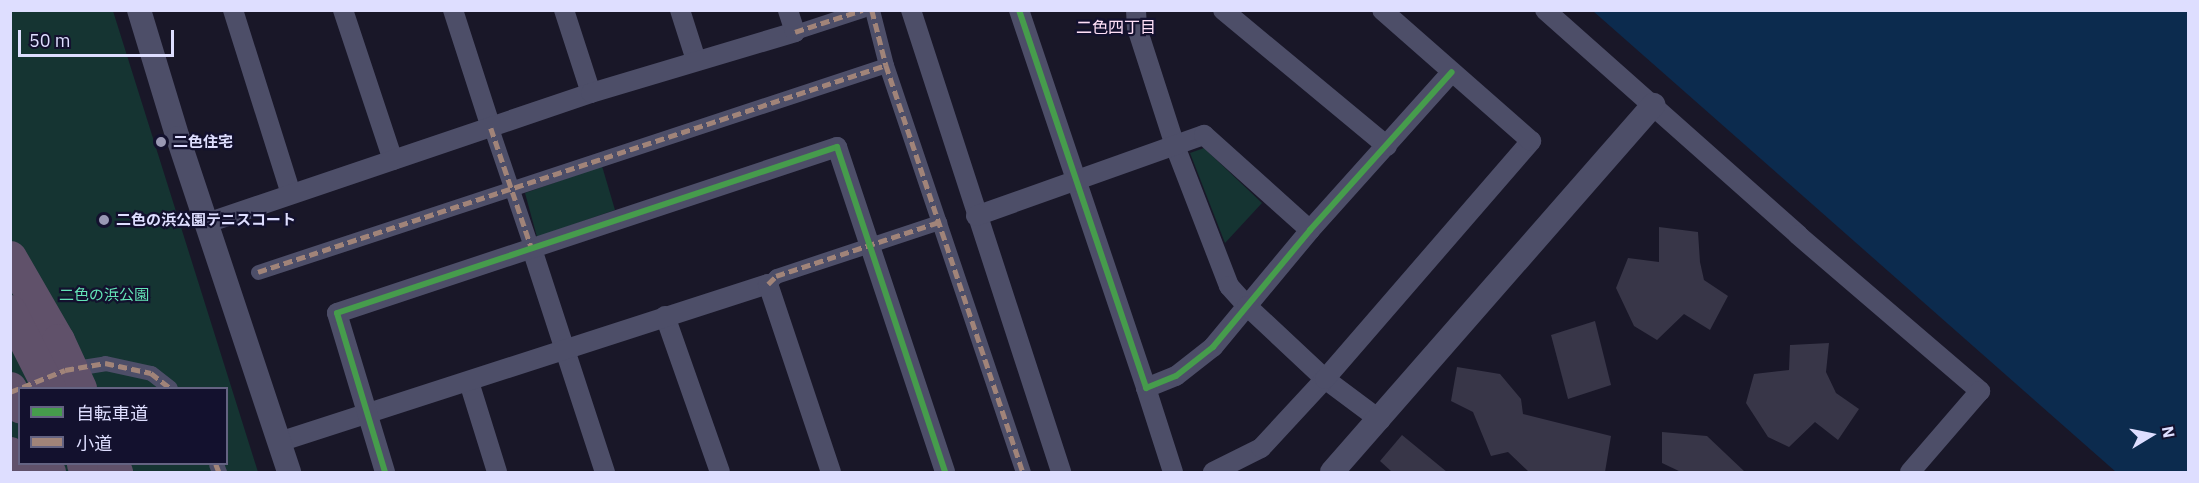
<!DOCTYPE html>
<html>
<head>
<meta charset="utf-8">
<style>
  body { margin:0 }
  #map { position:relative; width:2199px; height:483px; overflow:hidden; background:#191728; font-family:"IBM Plex Sans","Noto Sans JP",sans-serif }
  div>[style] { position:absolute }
  .green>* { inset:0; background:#153432 }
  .water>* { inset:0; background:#0c2b4e }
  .building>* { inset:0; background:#383648 }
  .pedestrian>* { height:15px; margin:-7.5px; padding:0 7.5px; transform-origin:7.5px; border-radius:7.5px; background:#4d4e68 }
  .minor>* { height:20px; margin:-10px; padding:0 10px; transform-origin:10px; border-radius:10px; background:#4d4e68 }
  .tertiary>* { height:24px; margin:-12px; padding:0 12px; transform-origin:12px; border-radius:12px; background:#4d4e68 }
  .motorway>* { height:33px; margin:-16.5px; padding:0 16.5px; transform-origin:16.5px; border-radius:16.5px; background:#60516a }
  .motorway-bridge>* { height:33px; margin:-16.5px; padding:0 16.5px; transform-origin:16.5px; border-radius:16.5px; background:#60516a }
  .quiet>* { height:4.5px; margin-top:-2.25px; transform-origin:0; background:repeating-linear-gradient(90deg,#a18479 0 9px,transparent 0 13.5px) }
  .cycleway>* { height:6px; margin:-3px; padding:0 3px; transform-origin:3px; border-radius:3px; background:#469c4c }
  .dots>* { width:16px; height:16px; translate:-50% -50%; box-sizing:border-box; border:3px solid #13112e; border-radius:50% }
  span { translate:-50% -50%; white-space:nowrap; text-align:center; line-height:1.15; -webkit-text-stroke:4.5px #13112e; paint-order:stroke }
  .poi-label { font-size:15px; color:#dedeff; font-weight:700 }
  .left { translate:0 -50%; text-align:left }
  .park-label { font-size:15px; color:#64e5b7 }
  .neighbourhood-label { font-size:16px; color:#ffe0f7 }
  .frame { position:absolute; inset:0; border:12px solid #dedeff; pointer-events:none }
  .legend { position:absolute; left:18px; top:387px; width:210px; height:78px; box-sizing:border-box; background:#13112e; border:2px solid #646382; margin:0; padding:8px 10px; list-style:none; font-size:18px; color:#dedeff }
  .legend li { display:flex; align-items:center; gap:12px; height:30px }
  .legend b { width:30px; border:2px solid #646382 }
  .north { position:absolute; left:2121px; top:405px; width:60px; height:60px; -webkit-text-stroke:4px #13112e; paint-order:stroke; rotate:80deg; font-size:16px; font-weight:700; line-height:24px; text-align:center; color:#dedeff }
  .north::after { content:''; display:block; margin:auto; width:21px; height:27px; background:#dedeff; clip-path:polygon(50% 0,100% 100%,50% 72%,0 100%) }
  .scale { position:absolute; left:18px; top:30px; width:156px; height:27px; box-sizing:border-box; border:3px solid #dedeff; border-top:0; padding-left:8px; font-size:18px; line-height:21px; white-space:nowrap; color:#dedeff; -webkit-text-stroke:4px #13112e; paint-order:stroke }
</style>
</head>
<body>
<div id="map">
  <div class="green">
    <i style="clip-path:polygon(evenodd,10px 11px,113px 11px,258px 472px,11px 472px,10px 11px,20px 388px,226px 388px,226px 464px,20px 464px,20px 388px)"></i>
    <i style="clip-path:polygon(1204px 148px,1262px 203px,1225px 243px,1190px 153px)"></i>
    <i style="clip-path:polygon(602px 166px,615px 210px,537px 237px,525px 193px)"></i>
  </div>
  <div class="water">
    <i style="clip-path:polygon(1593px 11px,2188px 11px,2188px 472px,2116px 472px)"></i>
  </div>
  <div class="building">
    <i style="clip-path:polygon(1659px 227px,1698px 232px,1700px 262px,1704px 280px,1728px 296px,1710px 330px,1684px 314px,1657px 340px,1634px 326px,1616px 288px,1628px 258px,1659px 262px)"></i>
    <i style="clip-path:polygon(1595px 321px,1611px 385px,1568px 399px,1551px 335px)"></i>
    <i style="clip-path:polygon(1829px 343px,1826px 372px,1836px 393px,1859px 409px,1838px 440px,1815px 422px,1789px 447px,1768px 437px,1746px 403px,1754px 374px,1789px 370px,1790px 345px)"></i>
    <i style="clip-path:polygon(1457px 367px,1500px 374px,1521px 399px,1523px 414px,1611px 436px,1605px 472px,1529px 472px,1508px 452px,1491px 456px,1473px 412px,1451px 401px)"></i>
    <i style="clip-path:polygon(1662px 432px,1707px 436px,1745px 472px,1681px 472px,1662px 463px)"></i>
    <i style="clip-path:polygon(1402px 435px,1447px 472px,1392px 472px,1380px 461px)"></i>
  </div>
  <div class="pedestrian">
    <i style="left:872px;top:10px;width:57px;rotate:75.7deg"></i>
    <i style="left:886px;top:65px;width:429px;rotate:71.4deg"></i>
    <i style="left:795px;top:32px;width:71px;rotate:-18.2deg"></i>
    <i style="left:491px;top:128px;width:128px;rotate:71.3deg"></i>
    <i style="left:258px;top:272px;width:661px;rotate:-18.24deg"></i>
    <i style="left:768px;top:284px;width:11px;rotate:-45deg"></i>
    <i style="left:776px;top:276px;width:172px;rotate:-18.3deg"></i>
    <i style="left:69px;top:369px;width:36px;rotate:-9deg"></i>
    <i style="left:105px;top:363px;width:47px;rotate:12.3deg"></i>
    <i style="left:151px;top:373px;width:24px;rotate:38deg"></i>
    <i style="left:216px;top:464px;width:9px;rotate:69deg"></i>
  </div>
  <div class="minor">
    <i style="left:233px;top:10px;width:193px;rotate:72.5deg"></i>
    <i style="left:343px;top:10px;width:158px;rotate:71.6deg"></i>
    <i style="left:453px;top:10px;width:124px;rotate:72.1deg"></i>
    <i style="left:564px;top:10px;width:87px;rotate:72deg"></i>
    <i style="left:680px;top:10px;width:52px;rotate:72.3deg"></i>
    <i style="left:911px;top:10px;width:486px;rotate:72deg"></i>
    <i style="left:1019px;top:10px;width:399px;rotate:71.4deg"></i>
    <i style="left:1146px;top:388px;width:32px;rotate:-22deg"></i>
    <i style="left:1176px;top:376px;width:47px;rotate:-38.1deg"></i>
    <i style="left:1213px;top:347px;width:152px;rotate:-50.3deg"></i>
    <i style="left:1310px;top:230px;width:212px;rotate:-48.1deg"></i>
    <i style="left:1136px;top:10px;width:18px;rotate:87deg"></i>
    <i style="left:1137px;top:28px;width:124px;rotate:72.1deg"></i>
    <i style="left:1175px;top:146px;width:150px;rotate:68.9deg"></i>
    <i style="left:1229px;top:286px;width:27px;rotate:48deg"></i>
    <i style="left:1247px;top:306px;width:107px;rotate:43.1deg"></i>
    <i style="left:1325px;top:379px;width:69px;rotate:36.7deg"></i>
    <i style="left:1223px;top:10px;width:213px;rotate:39.7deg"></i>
    <i style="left:1545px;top:10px;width:339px;rotate:41.6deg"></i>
    <i style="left:1798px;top:235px;width:240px;rotate:40.6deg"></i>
    <i style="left:1980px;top:391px;width:107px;rotate:130.8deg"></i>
    <i style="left:976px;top:216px;width:242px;rotate:-19.6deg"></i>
    <i style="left:1204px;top:135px;width:142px;rotate:41.9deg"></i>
    <i style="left:207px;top:223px;width:405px;rotate:-18.7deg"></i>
    <i style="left:591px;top:93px;width:213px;rotate:-16.6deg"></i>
    <i style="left:795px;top:32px;width:23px;rotate:-108deg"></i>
    <i style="left:532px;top:249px;width:235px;rotate:71.9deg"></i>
    <i style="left:665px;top:316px;width:165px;rotate:70.6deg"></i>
    <i style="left:469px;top:382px;width:94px;rotate:72.7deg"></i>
    <i style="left:1146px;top:388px;width:88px;rotate:72.2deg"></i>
    <i style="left:279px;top:442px;width:514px;rotate:-17.91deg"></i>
    <i style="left:768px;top:284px;width:198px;rotate:71.5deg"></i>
    <i style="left:385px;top:472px;width:166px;rotate:-106.8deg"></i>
    <i style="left:337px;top:313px;width:527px;rotate:-18.37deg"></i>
    <i style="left:837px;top:147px;width:342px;rotate:71.6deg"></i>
    <i style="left:1213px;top:472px;width:54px;rotate:-26.6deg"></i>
    <i style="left:1261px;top:448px;width:94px;rotate:-47.2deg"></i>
    <i style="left:1325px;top:379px;width:315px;rotate:-49.1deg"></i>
    <i style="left:1531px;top:141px;width:198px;rotate:-138.7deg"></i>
  </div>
  <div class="tertiary">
    <i style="left:139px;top:10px;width:134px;rotate:73.1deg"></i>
    <i style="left:178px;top:138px;width:352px;rotate:71.6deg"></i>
    <i style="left:1332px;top:472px;width:488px;rotate:-48.8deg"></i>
  </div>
  <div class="motorway">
    <i style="left:10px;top:453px;width:21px;rotate:65deg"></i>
    <i style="left:45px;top:464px;width:9px;rotate:63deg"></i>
    <i style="left:83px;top:464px;width:9px;rotate:63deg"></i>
    <i style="left:113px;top:464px;width:9px;rotate:69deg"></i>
  </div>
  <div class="motorway-bridge">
    <i style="left:10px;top:257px;width:96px;rotate:60deg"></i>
    <i style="left:58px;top:340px;width:53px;rotate:65.4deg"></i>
    <i style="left:10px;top:311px;width:86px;rotate:63.1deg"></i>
    <i style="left:10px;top:388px;width:21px;rotate:62deg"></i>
  </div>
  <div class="quiet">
    <i style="left:872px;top:10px;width:57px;rotate:75.7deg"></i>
    <i style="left:886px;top:65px;width:429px;rotate:71.4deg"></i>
    <i style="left:795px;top:32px;width:71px;rotate:-18.2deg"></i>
    <i style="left:491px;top:128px;width:128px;rotate:71.3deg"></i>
    <i style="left:258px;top:272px;width:661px;rotate:-18.24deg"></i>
    <i style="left:768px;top:284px;width:11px;rotate:-45deg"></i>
    <i style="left:776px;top:276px;width:172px;rotate:-18.3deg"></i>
    <i style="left:10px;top:392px;width:59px;rotate:-21.8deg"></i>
    <i style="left:65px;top:370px;width:41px;rotate:-9.9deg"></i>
    <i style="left:105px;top:363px;width:47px;rotate:12.3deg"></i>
    <i style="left:151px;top:373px;width:24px;rotate:38deg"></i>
    <i style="left:216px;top:464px;width:9px;rotate:69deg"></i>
  </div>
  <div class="cycleway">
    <i style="left:1019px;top:10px;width:399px;rotate:71.4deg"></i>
    <i style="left:1146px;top:388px;width:32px;rotate:-22deg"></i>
    <i style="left:1176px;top:376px;width:47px;rotate:-38.1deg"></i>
    <i style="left:1213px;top:347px;width:152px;rotate:-50.3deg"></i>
    <i style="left:1310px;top:230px;width:212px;rotate:-48.1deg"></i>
    <i style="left:385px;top:472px;width:166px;rotate:-106.8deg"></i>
    <i style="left:337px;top:313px;width:527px;rotate:-18.37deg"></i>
    <i style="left:837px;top:147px;width:342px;rotate:71.6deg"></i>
  </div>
  <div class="dots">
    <i style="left:161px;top:142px;background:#9998b4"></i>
    <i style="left:104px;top:220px;background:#9998b4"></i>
  </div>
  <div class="poi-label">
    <span class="left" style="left:173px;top:142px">二色住宅</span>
    <span class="left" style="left:116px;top:220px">二色の浜公園テニスコート</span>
  </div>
  <div class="park-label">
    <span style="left:104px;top:295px">二色の浜公園</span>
  </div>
  <div class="neighbourhood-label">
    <span style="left:1116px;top:27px">二色四丁目</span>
  </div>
  <div class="frame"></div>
  <ul class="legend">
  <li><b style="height:8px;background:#469c4c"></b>自転車道</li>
  <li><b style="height:8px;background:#a18479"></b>小道</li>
  </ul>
  <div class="north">N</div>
  <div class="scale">50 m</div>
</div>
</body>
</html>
